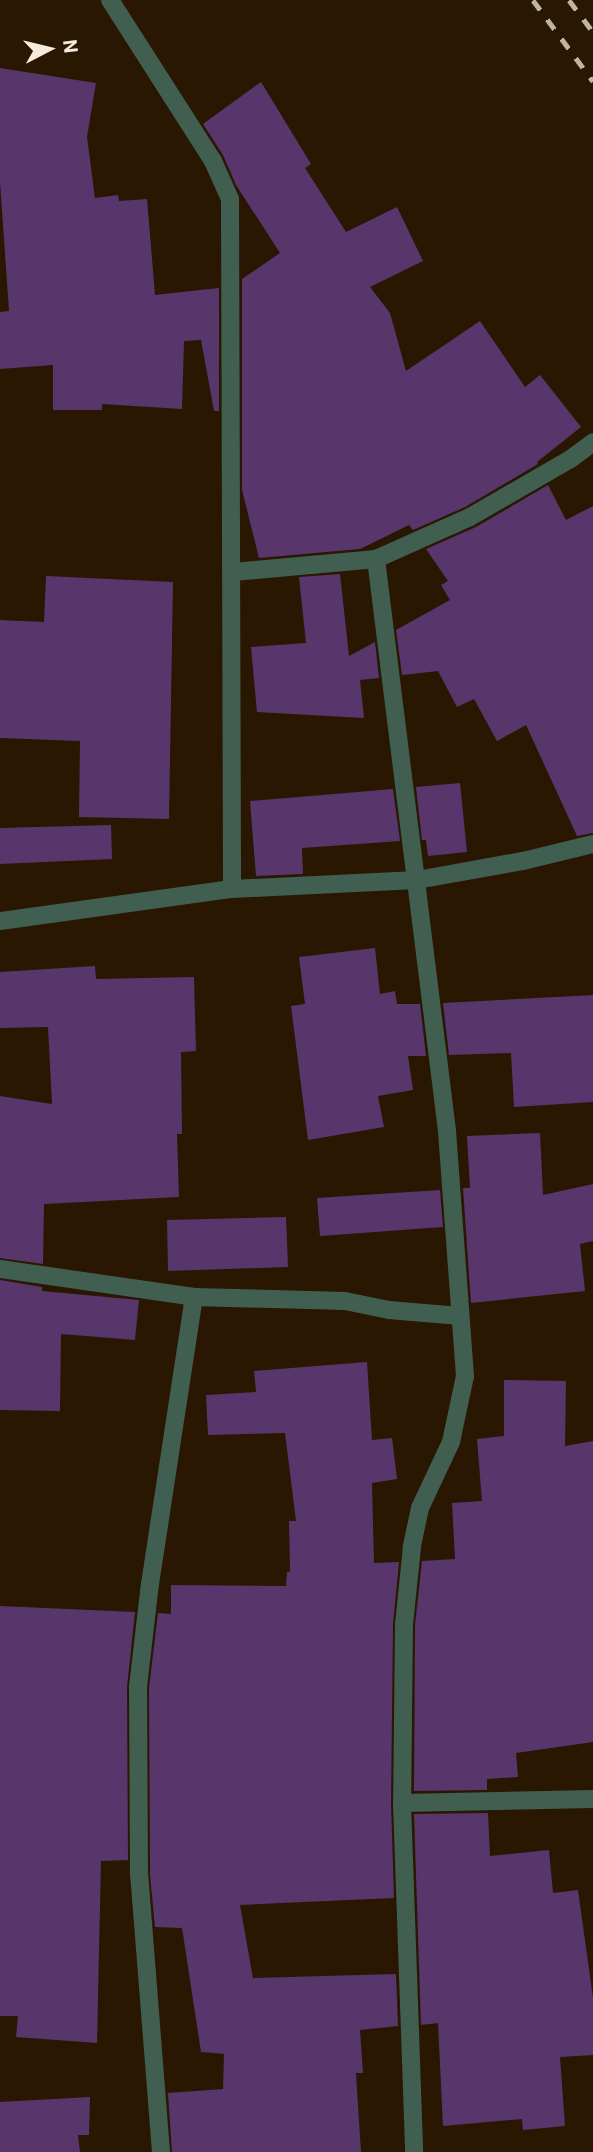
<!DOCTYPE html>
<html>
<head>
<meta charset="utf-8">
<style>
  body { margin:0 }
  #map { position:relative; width:593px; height:2152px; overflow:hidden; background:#291702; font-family:Roboto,sans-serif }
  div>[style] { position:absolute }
  .building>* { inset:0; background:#58366b }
  .street>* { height:18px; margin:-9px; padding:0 9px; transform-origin:9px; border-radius:9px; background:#415f51 }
  .rail>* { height:5px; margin-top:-2.5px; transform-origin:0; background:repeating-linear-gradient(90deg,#c0b3a4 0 12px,transparent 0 24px) }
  span { translate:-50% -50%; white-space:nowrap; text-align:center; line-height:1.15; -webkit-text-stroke:5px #291702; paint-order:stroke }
  .north { position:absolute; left:14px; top:14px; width:70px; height:70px; -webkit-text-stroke:5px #291702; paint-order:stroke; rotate:83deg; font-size:19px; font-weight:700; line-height:28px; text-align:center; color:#f6eadd }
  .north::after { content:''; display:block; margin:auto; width:24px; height:32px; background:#f6eadd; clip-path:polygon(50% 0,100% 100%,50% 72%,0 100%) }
</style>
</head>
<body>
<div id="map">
  <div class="building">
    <i style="clip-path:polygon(0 68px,96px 83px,87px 137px,95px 198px,118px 195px,119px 201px,147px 199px,155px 295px,219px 288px,219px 411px,214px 411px,201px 340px,184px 341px,182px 409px,102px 404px,102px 410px,53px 410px,53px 365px,0 369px,0 312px,9px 311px,0 182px)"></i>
    <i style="clip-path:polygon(261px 82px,311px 164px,305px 168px,346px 232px,397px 207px,423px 261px,370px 287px,390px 313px,406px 371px,480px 321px,525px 387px,540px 375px,581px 427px,537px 462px,538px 464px,465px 507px,413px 530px,409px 525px,360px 549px,259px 558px,242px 490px,242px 279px,280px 253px,236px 185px,223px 155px,203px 124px)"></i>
    <i style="clip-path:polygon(548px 485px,566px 520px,593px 506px,593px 833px,577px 836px,526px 725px,497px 741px,474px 699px,457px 707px,438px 671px,402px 675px,396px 630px,450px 600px,441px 585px,448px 581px,426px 549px,476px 527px)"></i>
    <i style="clip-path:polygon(340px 574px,349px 656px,375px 642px,379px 678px,360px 680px,364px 718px,257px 712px,251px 647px,306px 643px,299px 577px)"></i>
    <i style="clip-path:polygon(46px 576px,173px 582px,169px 819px,79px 817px,80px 741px,0 738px,0 620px,44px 622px)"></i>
    <i style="clip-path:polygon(460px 783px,467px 852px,428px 856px,426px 840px,422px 840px,416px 787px)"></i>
    <i style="clip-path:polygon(393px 789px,400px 841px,302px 848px,303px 874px,256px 876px,250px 801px)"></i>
    <i style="clip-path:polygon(111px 825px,112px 859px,0 864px,0 828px)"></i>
    <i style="clip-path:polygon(375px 948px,380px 994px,395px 991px,397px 1004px,420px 1004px,426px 1056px,408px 1056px,413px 1090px,378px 1096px,384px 1127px,308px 1140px,291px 1006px,305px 1004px,299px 957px)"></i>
    <i style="clip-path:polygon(95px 966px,96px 979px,194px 977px,196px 1051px,181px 1052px,182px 1134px,177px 1134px,179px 1197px,44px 1204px,43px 1264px,0 1258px,0 1096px,52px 1104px,48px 1027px,0 1028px,0 972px)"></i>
    <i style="clip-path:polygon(593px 995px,593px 1102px,514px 1107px,511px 1053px,449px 1055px,443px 1003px)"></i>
    <i style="clip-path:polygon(540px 1133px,543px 1195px,593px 1184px,593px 1241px,580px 1244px,585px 1291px,471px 1303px,463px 1188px,470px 1188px,467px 1136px)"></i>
    <i style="clip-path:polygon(440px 1190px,443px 1227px,320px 1236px,317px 1198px)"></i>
    <i style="clip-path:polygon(286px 1217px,288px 1267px,168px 1271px,167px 1220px)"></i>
    <i style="clip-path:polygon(0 1280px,42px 1287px,42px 1291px,139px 1300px,135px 1340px,61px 1334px,60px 1411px,0 1410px)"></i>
    <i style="clip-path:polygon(367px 1362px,372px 1440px,392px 1438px,397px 1479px,372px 1483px,374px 1563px,399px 1562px,393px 1624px,391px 1803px,394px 1898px,240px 1905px,253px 1978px,396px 1974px,398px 2026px,360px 2030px,363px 2073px,356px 2073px,361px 2152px,172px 2152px,168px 2093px,223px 2089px,224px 2054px,201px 2052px,182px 1928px,155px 1927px,150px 1875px,149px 1688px,158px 1613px,171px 1614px,171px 1585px,286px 1586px,287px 1572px,290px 1572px,289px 1521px,296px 1521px,285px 1433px,208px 1435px,206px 1395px,256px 1392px,254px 1371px)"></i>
    <i style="clip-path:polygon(504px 1380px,566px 1381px,565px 1446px,593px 1441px,593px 1742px,516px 1753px,518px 1777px,487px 1779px,487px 1790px,414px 1791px,415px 1625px,422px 1561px,455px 1559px,452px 1503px,482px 1501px,477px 1439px,504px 1436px)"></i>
    <i style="clip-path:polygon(0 1606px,135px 1612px,127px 1687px,128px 1860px,101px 1861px,97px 2043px,16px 2037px,18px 2016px,0 2016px)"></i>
    <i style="clip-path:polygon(488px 1813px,490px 1856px,549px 1850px,553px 1893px,578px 1890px,593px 1998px,593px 2055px,560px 2057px,565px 2126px,523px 2130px,522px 2119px,443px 2126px,438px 2023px,421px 2025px,414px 1814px)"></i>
    <i style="clip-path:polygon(90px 2097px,89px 2135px,78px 2135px,80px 2152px,0 2152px,0 2102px)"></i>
  </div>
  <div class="street">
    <i style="left:110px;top:0;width:191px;rotate:57.4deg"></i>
    <i style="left:213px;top:161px;width:42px;rotate:65.9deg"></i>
    <i style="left:230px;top:199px;width:690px;rotate:89.83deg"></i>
    <i style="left:376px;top:559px;width:576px;rotate:82.92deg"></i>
    <i style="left:447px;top:1131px;width:246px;rotate:85.8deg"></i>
    <i style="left:465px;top:1376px;width:67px;rotate:102deg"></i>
    <i style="left:451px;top:1442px;width:73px;rotate:115.2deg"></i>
    <i style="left:420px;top:1508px;width:40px;rotate:102deg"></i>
    <i style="left:412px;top:1547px;width:77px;rotate:95.9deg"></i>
    <i style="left:404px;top:1624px;width:179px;rotate:90.6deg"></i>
    <i style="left:402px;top:1803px;width:349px;rotate:88deg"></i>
    <i style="left:233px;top:572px;width:144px;rotate:-5.2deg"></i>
    <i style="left:376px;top:559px;width:103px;rotate:-24.1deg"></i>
    <i style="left:470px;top:517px;width:118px;rotate:-30deg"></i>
    <i style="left:572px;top:458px;width:26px;rotate:-37deg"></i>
    <i style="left:0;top:921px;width:234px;rotate:-7.9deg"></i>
    <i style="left:232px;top:889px;width:185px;rotate:-2.8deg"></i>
    <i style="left:417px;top:880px;width:108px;rotate:-10.2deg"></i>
    <i style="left:523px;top:861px;width:72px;rotate:-13.7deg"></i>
    <i style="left:0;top:1269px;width:196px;rotate:8.2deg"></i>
    <i style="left:194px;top:1297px;width:151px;rotate:1.5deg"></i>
    <i style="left:345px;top:1301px;width:45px;rotate:11.6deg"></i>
    <i style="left:389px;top:1310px;width:71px;rotate:4.8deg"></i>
    <i style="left:402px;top:1803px;width:191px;rotate:-1.2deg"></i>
    <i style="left:161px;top:2152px;width:278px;rotate:-94.5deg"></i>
    <i style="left:139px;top:1875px;width:188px;rotate:-90.3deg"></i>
    <i style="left:138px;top:1687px;width:104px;rotate:-83.4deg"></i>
    <i style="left:150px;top:1584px;width:290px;rotate:-81.3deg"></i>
  </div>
  <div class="rail">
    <i style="left:533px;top:0;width:101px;rotate:53.5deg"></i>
    <i style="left:569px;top:0;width:40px;rotate:53deg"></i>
  </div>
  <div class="north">N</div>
</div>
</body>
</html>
